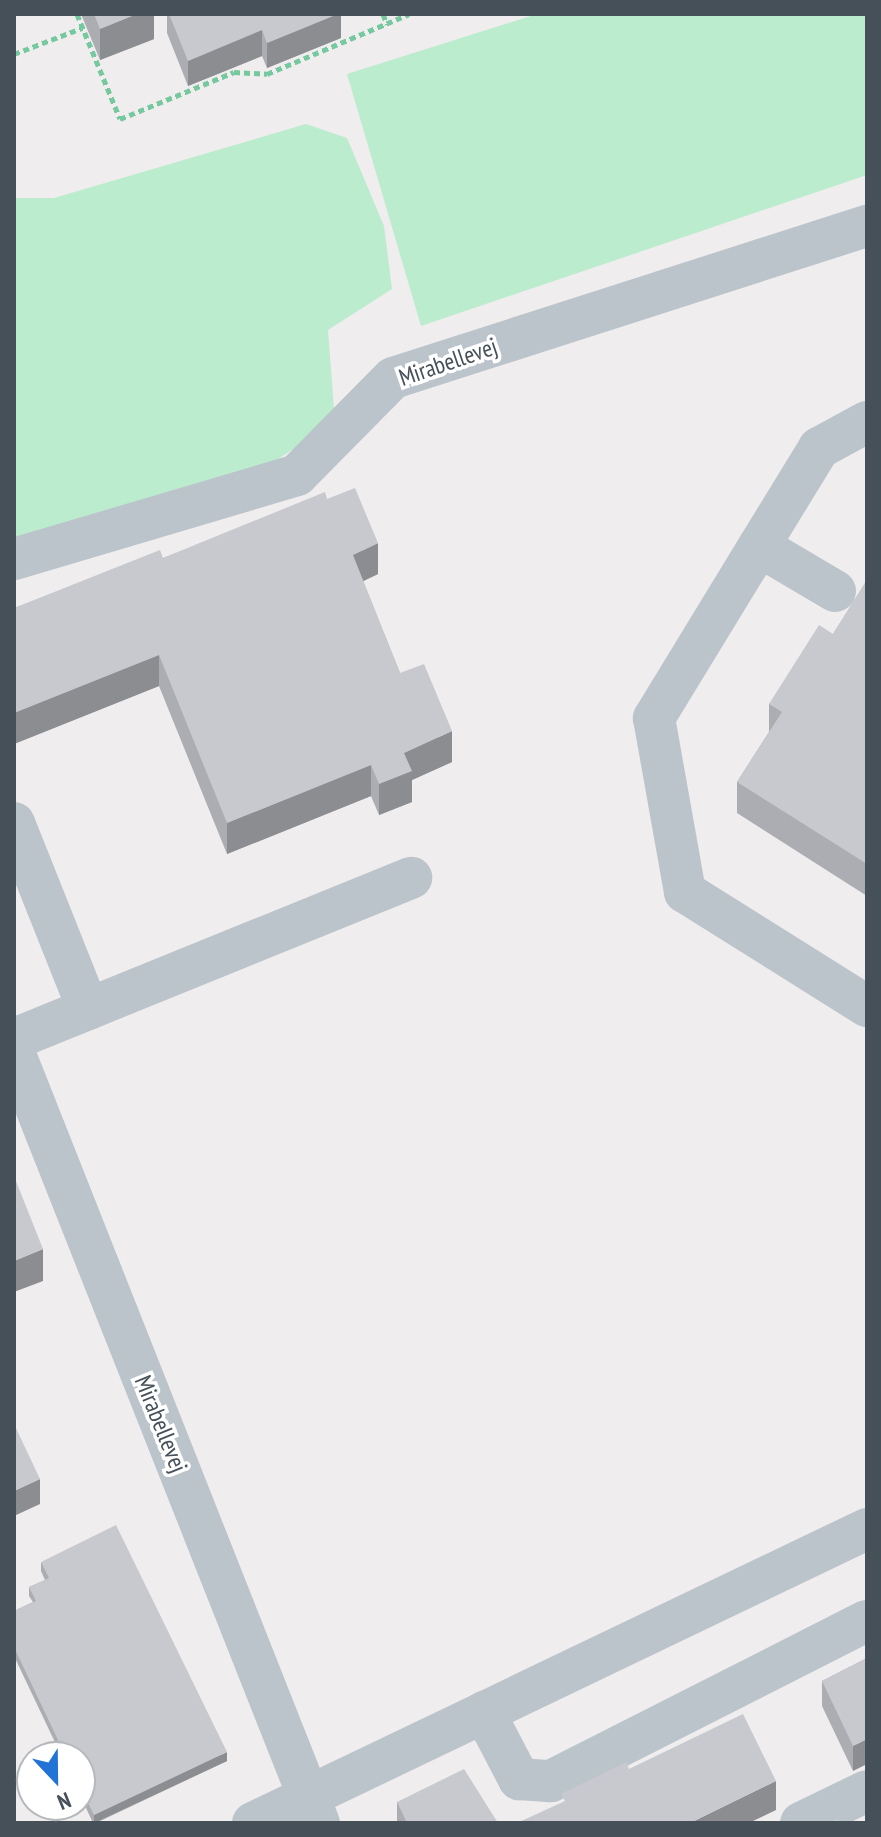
<!DOCTYPE html>
<html>
<head>
<meta charset="utf-8">
<style>
  body { margin:0 }
  #map { position:relative; width:881px; height:1837px; overflow:hidden; background:#efeded; font-family:"PT Sans Narrow",sans-serif }
  div>[style] { position:absolute }
  .green>* { inset:0; background:#bcecce }
  .path>* { height:5px; margin-top:-2.5px; transform-origin:0; background:repeating-linear-gradient(90deg,#76c89e 0 6px,transparent 0 10px) }
  .minor>* { height:42px; margin:-21px; padding:0 21px; transform-origin:21px; border-radius:21px; background:#bcc4cb }
  .wall>* { inset:0; background:#abadb2 }
  .shaded-wall>* { inset:0; background:#8b8d91 }
  .building>* { inset:0; background:#c7c9cf }
  span { translate:-50% -50%; white-space:nowrap; text-align:center; line-height:1.15; -webkit-text-stroke:7px #fff; paint-order:stroke }
  .street-label { font-size:24px; color:#465059 }
  .frame { position:absolute; inset:0; border:16px solid #465059; pointer-events:none }
  .north { position:absolute; left:16px; top:1741px; width:80px; height:80px; box-sizing:border-box; background:#fff; border:2px solid #b5b9bd; border-radius:50%; rotate:158deg; font-size:22px; font-weight:700; line-height:32px; text-align:center; color:#465059 }
  .north::after { content:''; display:block; margin:auto; width:28px; height:36px; background:#2173d5; clip-path:polygon(50% 0,100% 100%,50% 72%,0 100%) }
</style>
</head>
<body>
<div id="map">
  <div class="green">
    <i style="clip-path:polygon(537px 14px,867px 14px,867px 175px,421px 326px,347px 74px)"></i>
    <i style="clip-path:polygon(306px 124px,347px 138px,384px 226px,392px 289px,328px 330px,335px 422px,255px 474px,14px 545px,14px 198px,54px 198px)"></i>
  </div>
  <div class="path">
    <i style="left:77px;top:14px;width:113px;rotate:67.7deg"></i>
    <i style="left:120px;top:119px;width:123px;rotate:-22.4deg"></i>
    <i style="left:234px;top:72px;width:33px;rotate:3deg"></i>
    <i style="left:267px;top:74px;width:154px;rotate:-22.9deg"></i>
    <i style="left:383px;top:14px;width:11px;rotate:68deg"></i>
    <i style="left:14px;top:54px;width:73px;rotate:-20.9deg"></i>
  </div>
  <div class="minor">
    <i style="left:759px;top:546px;width:202px;rotate:121.4deg"></i>
    <i style="left:654px;top:718px;width:177px;rotate:79.9deg"></i>
    <i style="left:685px;top:892px;width:215px;rotate:32.1deg"></i>
    <i style="left:14px;top:559px;width:295px;rotate:-16.5deg"></i>
    <i style="left:297px;top:475px;width:136px;rotate:-45.3deg"></i>
    <i style="left:393px;top:378px;width:498px;rotate:-17.8deg"></i>
    <i style="left:835px;top:591px;width:88px;rotate:-149.4deg"></i>
    <i style="left:759px;top:546px;width:115px;rotate:-58.5deg"></i>
    <i style="left:819px;top:448px;width:55px;rotate:-28.4deg"></i>
    <i style="left:14px;top:823px;width:200px;rotate:68.3deg"></i>
    <i style="left:88px;top:1009px;width:80px;rotate:157.9deg"></i>
    <i style="left:88px;top:1009px;width:349px;rotate:-22.1deg"></i>
    <i style="left:14px;top:1052px;width:829px;rotate:68.42deg"></i>
    <i style="left:484px;top:1712px;width:76px;rotate:62.4deg"></i>
    <i style="left:519px;top:1779px;width:32px;rotate:4deg"></i>
    <i style="left:551px;top:1781px;width:354px;rotate:-26.9deg"></i>
    <i style="left:253px;top:1823px;width:681px;rotate:-25.59deg"></i>
    <i style="left:801px;top:1823px;width:73px;rotate:-25.9deg"></i>
  </div>
  <div class="wall">
    <i style="clip-path:polygon(81px 14px,154px 14px,154px 39px,100px 60px)"></i>
    <i style="clip-path:polygon(167px 14px,341px 14px,341px 38px,267px 68px,262px 56px,188px 86px,167px 33px)"></i>
    <i style="clip-path:polygon(327px 499px,378px 574px,363px 581px,400px 673px,452px 762px,412px 780px,412px 802px,379px 815px,371px 796px,227px 854px,159px 686px,14px 744px,14px 608px,163px 558px)"></i>
    <i style="clip-path:polygon(867px 580px,867px 896px,737px 813px,737px 782px,769px 732px,769px 704px,833px 634px)"></i>
    <i style="clip-path:polygon(41px 1562px,227px 1761px,96px 1823px,93px 1823px,80px 1795px,80px 1757px,62px 1757px,14px 1656px,14px 1611px,33px 1602px,29px 1596px,29px 1587px,45px 1580px,41px 1571px)"></i>
    <i style="clip-path:polygon(867px 1658px,853px 1771px,822px 1706px,822px 1681px)"></i>
    <i style="clip-path:polygon(397px 1802px,498px 1823px,397px 1823px)"></i>
  </div>
  <div class="shaded-wall">
    <i style="clip-path:polygon(137px 14px,154px 14px,154px 39px,100px 60px,100px 29px)"></i>
    <i style="clip-path:polygon(338px 14px,341px 14px,341px 38px,267px 68px,267px 43px)"></i>
    <i style="clip-path:polygon(262px 30px,262px 56px,188px 86px,188px 61px)"></i>
    <i style="clip-path:polygon(378px 543px,378px 574px,353px 586px,353px 555px)"></i>
    <i style="clip-path:polygon(159px 655px,159px 686px,14px 744px,14px 713px)"></i>
    <i style="clip-path:polygon(452px 731px,452px 762px,412px 780px,412px 802px,379px 815px,379px 784px,404px 753px)"></i>
    <i style="clip-path:polygon(371px 765px,371px 796px,227px 854px,227px 823px)"></i>
    <i style="clip-path:polygon(43px 1249px,43px 1281px,14px 1292px,14px 1261px)"></i>
    <i style="clip-path:polygon(40px 1479px,40px 1504px,14px 1516px,14px 1491px)"></i>
    <i style="clip-path:polygon(867px 1739px,867px 1764px,853px 1771px,853px 1746px)"></i>
    <i style="clip-path:polygon(227px 1752px,227px 1761px,94px 1823px,94px 1815px)"></i>
    <i style="clip-path:polygon(776px 1781px,776px 1810px,749px 1823px,690px 1823px)"></i>
  </div>
  <div class="building">
    <i style="clip-path:polygon(94px 14px,137px 14px,100px 29px)"></i>
    <i style="clip-path:polygon(169px 14px,338px 14px,267px 43px,262px 30px,188px 61px)"></i>
    <i style="clip-path:polygon(355px 488px,378px 543px,353px 555px,400px 673px,424px 664px,452px 731px,404px 753px,412px 771px,379px 784px,371px 765px,227px 823px,159px 655px,14px 713px,14px 608px,160px 550px,163px 558px,325px 492px,327px 499px)"></i>
    <i style="clip-path:polygon(867px 580px,867px 864px,737px 782px,782px 712px,769px 704px,819px 625px,833px 634px)"></i>
    <i style="clip-path:polygon(14px 1176px,43px 1249px,14px 1261px)"></i>
    <i style="clip-path:polygon(14px 1424px,40px 1479px,14px 1491px)"></i>
    <i style="clip-path:polygon(116px 1525px,227px 1752px,94px 1815px,80px 1786px,80px 1757px,66px 1757px,14px 1647px,14px 1611px,36px 1601px,29px 1587px,49px 1578px,41px 1562px)"></i>
    <i style="clip-path:polygon(867px 1658px,867px 1739px,853px 1746px,822px 1681px)"></i>
    <i style="clip-path:polygon(743px 1714px,776px 1781px,690px 1823px,517px 1823px,565px 1801px,561px 1794px,626px 1762px,629px 1769px)"></i>
    <i style="clip-path:polygon(464px 1769px,498px 1823px,407px 1823px,397px 1802px)"></i>
    <i style="clip-path:polygon(838px 1818px,841px 1823px,828px 1823px)"></i>
  </div>
  <div class="street-label">
    <span style="left:448px;top:362px;rotate:-19deg">Mirabellevej</span>
    <span style="left:161px;top:1424px;rotate:68deg">Mirabellevej</span>
  </div>
  <div class="frame"></div>
  <div class="north">N</div>
</div>
</body>
</html>
